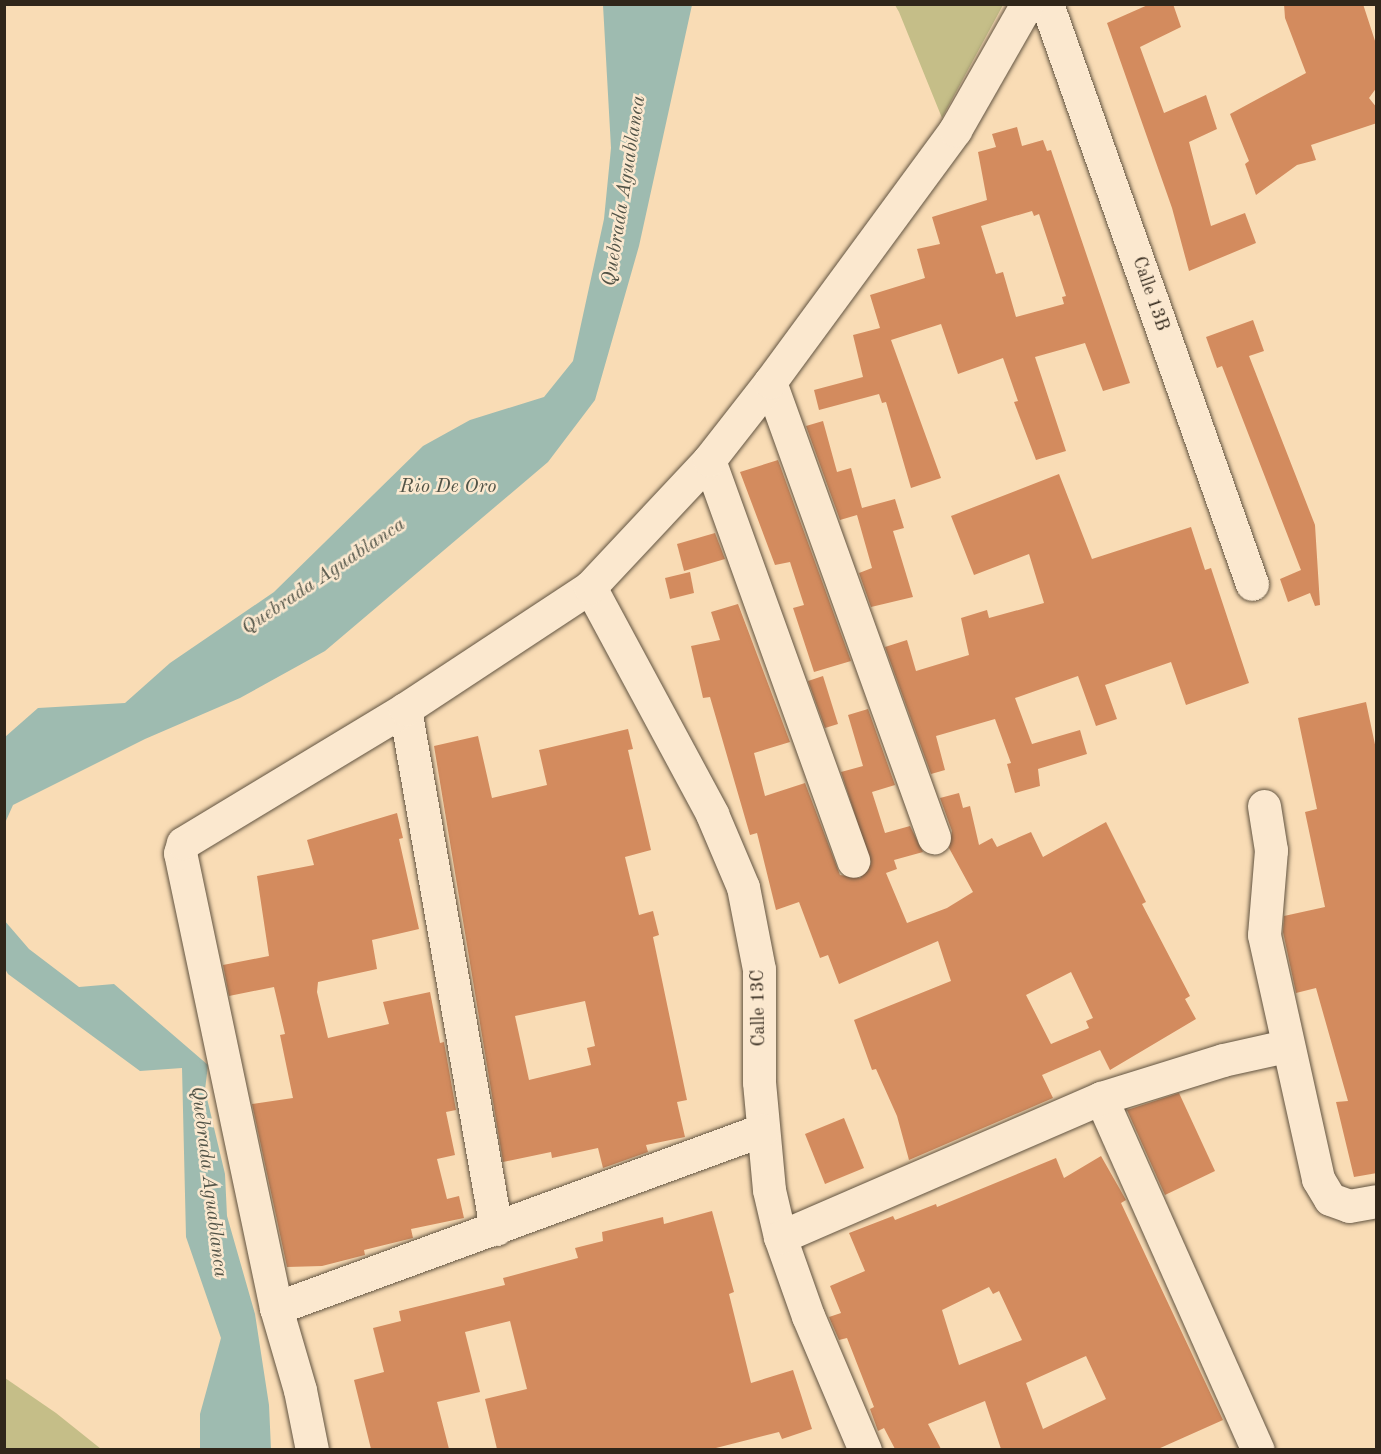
<!DOCTYPE html>
<html>
<head>
<meta charset="utf-8">
<style>
  body { margin:0 }
  #map { position:relative; width:1381px; height:1454px; overflow:hidden; background:#f9dcb5; font-family:"Old Standard TT",serif }
  div>[style] { position:absolute }
  .green>* { inset:0; background:#c5be88 }
  .water>* { inset:0; background:#9ebbb0 }
  .building>* { inset:0; background:#d38b5e }
  .roads { filter:drop-shadow(0 0 2px #625441) drop-shadow(0 0 2px #625441) }
  .minor>* { height:33px; margin:-16.5px; padding:0 16.5px; transform-origin:16.5px; border-radius:16.5px; background:#fbe8cf }
  span { translate:-50% -50%; white-space:nowrap; text-align:center; line-height:1.15; -webkit-text-stroke:5px #fbe8cf; paint-order:stroke }
  .street-label { font-size:18px; color:#30261a }
  .water-label { font-size:20px; color:#515347; font-style:italic }
  .frame { position:absolute; inset:0; border:6px solid #30261a; pointer-events:none }
</style>
</head>
<body>
<div id="map">
  <div class="green">
    <i style="clip-path:polygon(895px 5px,1003px 5px,942px 118px,899px 12px)"></i>
    <i style="clip-path:polygon(5px 1378px,56px 1413px,101px 1449px,5px 1449px)"></i>
  </div>
  <div class="water">
    <i style="clip-path:polygon(603px 5px,692px 5px,639px 246px,595px 400px,548px 462px,325px 651px,240px 698px,145px 739px,13px 805px,5px 823px,5px 737px,38px 708px,125px 703px,170px 663px,274px 592px,423px 446px,470px 420px,544px 397px,573px 361px,604px 219px,611px 148px)"></i>
    <i style="clip-path:polygon(4px 920px,29px 949px,79px 987px,114px 984px,208px 1065px,205px 1090px,225px 1174px,227px 1216px,255px 1314px,269px 1405px,271px 1449px,200px 1449px,200px 1414px,221px 1338px,186px 1237px,182px 1068px,140px 1071px,8px 974px,5px 969px)"></i>
  </div>
  <div class="building">
    <i style="clip-path:polygon(1150px 4px,1173px 4px,1181px 27px,1140px 47px,1164px 113px,1206px 95px,1217px 129px,1189px 142px,1211px 226px,1245px 213px,1256px 243px,1189px 271px,1172px 208px,1107px 23px)"></i>
    <i style="clip-path:polygon(1284px 4px,1363px 4px,1377px 47px,1377px 87px,1369px 98px,1377px 108px,1377px 123px,1311px 145px,1316px 160px,1297px 165px,1256px 195px,1245px 164px,1249px 161px,1230px 114px,1306px 73px,1285px 18px)"></i>
    <i style="clip-path:polygon(evenodd,1017px 127px,1022px 146px,1043px 140px,1047px 151px,1051px 150px,1130px 383px,1103px 391px,1085px 343px,1035px 357px,1066px 451px,1036px 460px,1014px 402px,1018px 401px,1003px 358px,958px 374px,941px 324px,891px 340px,941px 478px,911px 488px,886px 402px,882px 403px,879px 394px,819px 410px,814px 390px,863px 377px,853px 335px,880px 328px,870px 295px,925px 278px,917px 249px,940px 244px,932px 217px,987px 200px,978px 152px,996px 147px,992px 134px,1017px 127px,1032px 211px,1034px 216px,1039px 214px,1066px 296px,1062px 297px,1064px 304px,1016px 317px,1003px 272px,996px 274px,981px 226px,1032px 211px)"></i>
    <i style="clip-path:polygon(1253px 320px,1264px 351px,1249px 356px,1315px 525px,1320px 605px,1315px 606px,1310px 593px,1288px 602px,1280px 579px,1301px 570px,1222px 366px,1217px 368px,1206px 337px)"></i>
    <i style="clip-path:polygon(823px 421px,837px 472px,851px 468px,862px 508px,895px 499px,904px 528px,893px 531px,913px 597px,871px 607px,859px 573px,872px 568px,857px 515px,840px 520px,806px 426px)"></i>
    <i style="clip-path:polygon(778px 460px,851px 661px,814px 672px,793px 608px,804px 605px,790px 562px,775px 565px,740px 472px)"></i>
    <i style="clip-path:polygon(1059px 474px,1092px 559px,1191px 527px,1205px 570px,1211px 568px,1249px 683px,1186px 705px,1171px 662px,1105px 685px,1117px 719px,1096px 726px,1078px 676px,1015px 698px,1032px 744px,1080px 730px,1087px 754px,1038px 769px,1040px 786px,1015px 793px,1007px 764px,1011px 763px,995px 719px,936px 736px,945px 770px,931px 774px,885px 647px,907px 640px,916px 671px,969px 655px,961px 618px,987px 610px,989px 618px,1044px 603px,1029px 554px,974px 575px,951px 516px)"></i>
    <i style="clip-path:polygon(715px 533px,725px 559px,684px 571px,677px 544px)"></i>
    <i style="clip-path:polygon(690px 572px,694px 593px,670px 599px,665px 578px)"></i>
    <i style="clip-path:polygon(evenodd,738px 604px,790px 742px,754px 753px,765px 796px,805px 783px,840px 875px,860px 878px,871px 864px,841px 772px,863px 766px,848px 715px,868px 709px,895px 785px,872px 792px,885px 833px,910px 826px,923px 852px,894px 860px,897px 869px,886px 873px,907px 923px,947px 908px,973px 892px,949px 848px,952px 831px,940px 798px,959px 793px,963px 808px,970px 806px,979px 845px,992px 838px,997px 847px,1031px 832px,1043px 857px,1106px 822px,1146px 902px,1142px 904px,1190px 996px,1185px 999px,1196px 1019px,1110px 1070px,1100px 1050px,1042px 1075px,1053px 1098px,909px 1160px,897px 1116px,876px 1069px,872px 1070px,854px 1020px,951px 981px,938px 941px,839px 984px,828px 955px,820px 958px,799px 902px,776px 910px,757px 833px,750px 835px,710px 697px,703px 698px,691px 646px,720px 640px,711px 612px,738px 604px,1071px 972px,1093px 1018px,1086px 1021px,1089px 1028px,1051px 1044px,1026px 995px,1071px 972px)"></i>
    <i style="clip-path:polygon(823px 676px,838px 724px,825px 728px,808px 681px)"></i>
    <i style="clip-path:polygon(1366px 702px,1377px 754px,1377px 1173px,1354px 1177px,1336px 1102px,1348px 1101px,1316px 988px,1296px 993px,1283px 932px,1284px 916px,1325px 907px,1305px 812px,1317px 809px,1298px 718px)"></i>
    <i style="clip-path:polygon(evenodd,628px 729px,633px 749px,628px 750px,651px 850px,625px 857px,639px 915px,653px 911px,659px 935px,653px 937px,687px 1100px,677px 1102px,685px 1137px,646px 1145px,648px 1152px,603px 1168px,598px 1148px,552px 1158px,551px 1152px,503px 1162px,434px 746px,478px 736px,492px 798px,547px 785px,539px 750px,628px 729px,585px 1001px,595px 1046px,587px 1048px,591px 1065px,529px 1080px,515px 1016px,585px 1001px)"></i>
    <i style="clip-path:polygon(397px 813px,403px 838px,399px 839px,419px 929px,372px 940px,377px 969px,318px 982px,317px 992px,328px 1038px,389px 1024px,383px 1002px,430px 992px,440px 1043px,444px 1042px,456px 1110px,446px 1112px,455px 1155px,437px 1159px,447px 1199px,459px 1196px,464px 1218px,411px 1229px,413px 1238px,364px 1250px,365px 1255px,322px 1266px,287px 1267px,252px 1104px,293px 1098px,280px 1035px,285px 1034px,274px 987px,229px 996px,223px 965px,269px 956px,257px 876px,314px 865px,307px 840px)"></i>
    <i style="clip-path:polygon(1179px 1093px,1215px 1171px,1165px 1195px,1127px 1110px)"></i>
    <i style="clip-path:polygon(844px 1118px,864px 1168px,825px 1184px,805px 1134px)"></i>
    <i style="clip-path:polygon(evenodd,1101px 1156px,1126px 1200px,1121px 1203px,1223px 1420px,1158px 1449px,1001px 1449px,985px 1401px,928px 1424px,941px 1449px,895px 1449px,884px 1428px,878px 1431px,870px 1409px,874px 1407px,847px 1338px,839px 1340px,829px 1317px,841px 1313px,830px 1286px,865px 1271px,849px 1233px,893px 1216px,895px 1220px,936px 1204px,937px 1207px,1056px 1158px,1064px 1178px,1101px 1156px,989px 1287px,993px 1294px,999px 1291px,1022px 1340px,959px 1365px,942px 1310px,989px 1287px,1101px 1156px,1086px 1356px,1106px 1399px,1043px 1429px,1026px 1383px,1086px 1356px)"></i>
    <i style="clip-path:polygon(712px 1211px,734px 1292px,729px 1294px,751px 1383px,793px 1370px,812px 1429px,782px 1439px,779px 1432px,712px 1449px,497px 1449px,485px 1399px,527px 1389px,510px 1321px,465px 1332px,480px 1392px,437px 1402px,449px 1449px,371px 1449px,354px 1380px,384px 1372px,373px 1328px,401px 1321px,399px 1311px,505px 1285px,503px 1278px,578px 1258px,575px 1248px,603px 1241px,602px 1232px,663px 1217px,664px 1224px)"></i>
  </div>
  <div class="roads">
    <div class="minor">
      <i style="left:1047px;top:4px;width:615px;rotate:70.53deg"></i>
      <i style="left:770px;top:382px;width:484px;rotate:70.2deg"></i>
      <i style="left:709px;top:460px;width:426px;rotate:70.2deg"></i>
      <i style="left:590px;top:587px;width:258px;rotate:61.7deg"></i>
      <i style="left:712px;top:814px;width:79px;rotate:67deg"></i>
      <i style="left:743px;top:887px;width:84px;rotate:79deg"></i>
      <i style="left:759px;top:969px;width:113px;rotate:90deg"></i>
      <i style="left:759px;top:1082px;width:108px;rotate:84.7deg"></i>
      <i style="left:769px;top:1190px;width:48px;rotate:76.8deg"></i>
      <i style="left:780px;top:1237px;width:84px;rotate:70.5deg"></i>
      <i style="left:808px;top:1316px;width:146px;rotate:67deg"></i>
      <i style="left:405px;top:709px;width:528px;rotate:80.07deg"></i>
      <i style="left:1264px;top:806px;width:45px;rotate:81deg"></i>
      <i style="left:1271px;top:850px;width:85px;rotate:94.7deg"></i>
      <i style="left:1264px;top:935px;width:250px;rotate:77.5deg"></i>
      <i style="left:1318px;top:1179px;width:23px;rotate:59deg"></i>
      <i style="left:1330px;top:1199px;width:20px;rotate:20deg"></i>
      <i style="left:1349px;top:1206px;width:27px;rotate:-10deg"></i>
      <i style="left:1101px;top:1098px;width:385px;rotate:66deg"></i>
      <i style="left:780px;top:1237px;width:350px;rotate:-23.4deg"></i>
      <i style="left:1101px;top:1098px;width:128px;rotate:-17.3deg"></i>
      <i style="left:1223px;top:1060px;width:65px;rotate:-12.5deg"></i>
      <i style="left:276px;top:1308px;width:518px;rotate:-20.12deg"></i>
      <i style="left:312px;top:1450px;width:61px;rotate:-101.3deg"></i>
      <i style="left:300px;top:1390px;width:85px;rotate:-106.3deg"></i>
      <i style="left:276px;top:1308px;width:465px;rotate:-101.9deg"></i>
      <i style="left:180px;top:853px;width:10px;rotate:-73deg"></i>
      <i style="left:183px;top:843px;width:259px;rotate:-31.1deg"></i>
      <i style="left:405px;top:709px;width:222px;rotate:-33.4deg"></i>
      <i style="left:590px;top:587px;width:174px;rotate:-46.9deg"></i>
      <i style="left:709px;top:460px;width:99px;rotate:-52deg"></i>
      <i style="left:770px;top:382px;width:313px;rotate:-53.7deg"></i>
      <i style="left:955px;top:130px;width:145px;rotate:-60.3deg"></i>
    </div>
  </div>
  <div class="street-label">
    <span style="left:1150px;top:294px;rotate:71deg">Calle 13B</span>
    <span style="left:759px;top:1008px;rotate:-91deg">Calle 13C</span>
  </div>
  <div class="water-label">
    <span style="left:625px;top:191px;rotate:-81deg">Quebrada Aguablanca</span>
    <span style="left:448px;top:487px">Rio De Oro</span>
    <span style="left:324px;top:577px;rotate:-34deg">Quebrada Aguablanca</span>
    <span style="left:208px;top:1182px;rotate:83deg">Quebrada Aguablanca</span>
  </div>
  <div class="frame"></div>
</div>
</body>
</html>
